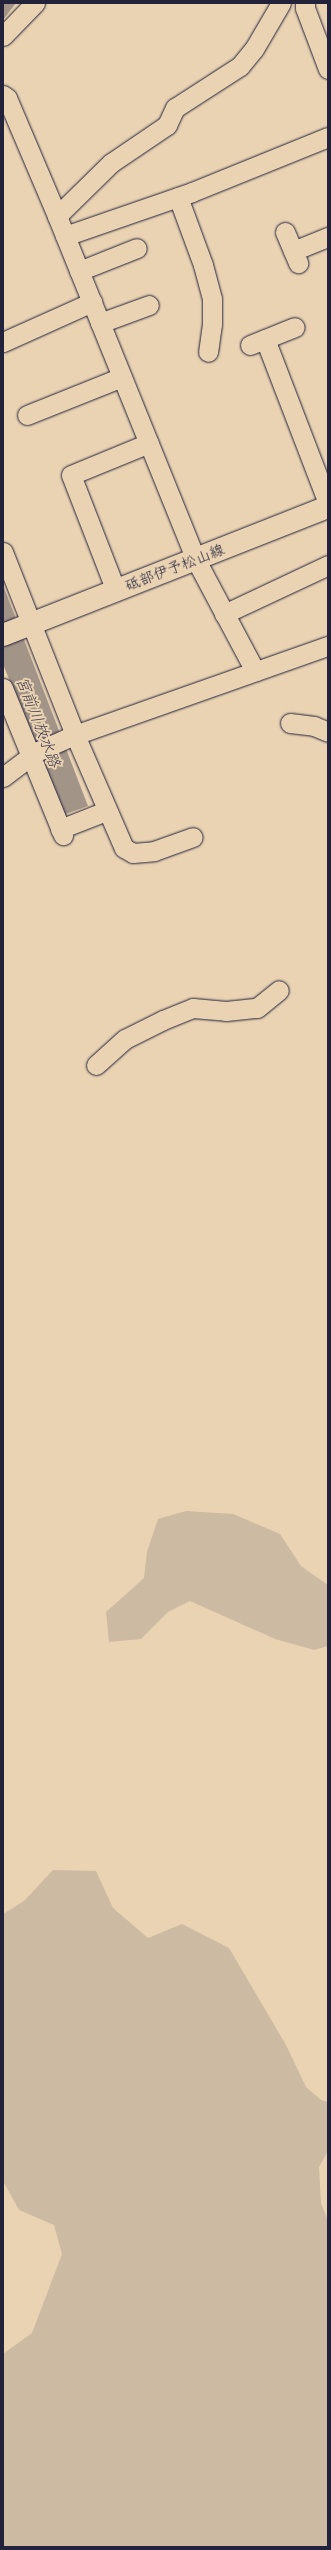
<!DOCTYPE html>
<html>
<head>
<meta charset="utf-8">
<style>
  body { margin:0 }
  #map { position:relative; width:331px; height:2550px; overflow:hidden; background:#ead3b3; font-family:Itim,"Klee One",sans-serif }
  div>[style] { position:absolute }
  .green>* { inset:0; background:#cdbaa2 }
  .water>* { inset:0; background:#a39488 }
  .roads { filter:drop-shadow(0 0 1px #22223b) drop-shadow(0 0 1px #22223b) }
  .street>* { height:19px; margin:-9.5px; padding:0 9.5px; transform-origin:9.5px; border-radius:9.5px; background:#ead3b3 }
  .secondary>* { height:22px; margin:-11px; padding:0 11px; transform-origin:11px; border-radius:11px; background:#ead3b3 }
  span { translate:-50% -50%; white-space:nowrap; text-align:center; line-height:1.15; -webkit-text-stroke:4px #ead3b3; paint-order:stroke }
  .street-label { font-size:15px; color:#22223b }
  .water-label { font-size:16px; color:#423e4e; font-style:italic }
  .frame { position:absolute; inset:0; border:4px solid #22223b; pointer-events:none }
</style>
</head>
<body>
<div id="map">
  <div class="green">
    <i style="clip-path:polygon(186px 1511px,233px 1514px,280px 1534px,301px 1566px,328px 1585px,328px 1646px,314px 1650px,275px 1639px,190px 1601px,168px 1612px,141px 1639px,109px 1642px,106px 1612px,144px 1578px,147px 1552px,158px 1519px)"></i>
    <i style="clip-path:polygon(53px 1870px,96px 1871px,113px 1908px,148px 1938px,182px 1924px,229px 1948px,286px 2045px,306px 2087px,321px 2100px,328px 2102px,328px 2151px,319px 2167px,321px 2203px,328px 2221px,328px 2547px,3px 2547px,3px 2354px,32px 2333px,62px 2254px,54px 2225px,19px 2210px,3px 2181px,3px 1914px,24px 1901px)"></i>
  </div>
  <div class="water">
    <i style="clip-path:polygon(3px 3px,16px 3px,3px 20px)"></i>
    <i style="clip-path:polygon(3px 585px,88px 806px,63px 815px,3px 664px)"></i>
  </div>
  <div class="roads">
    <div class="street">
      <i style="left:305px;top:3px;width:5px;rotate:90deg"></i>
      <i style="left:305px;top:8px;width:65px;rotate:69.3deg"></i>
      <i style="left:3px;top:36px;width:46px;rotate:-45.9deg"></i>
      <i style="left:3px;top:95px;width:5px;rotate:37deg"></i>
      <i style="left:7px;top:98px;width:128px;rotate:67deg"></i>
      <i style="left:57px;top:216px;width:371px;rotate:68deg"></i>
      <i style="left:196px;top:560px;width:126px;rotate:62deg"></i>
      <i style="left:178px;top:197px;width:72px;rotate:69.8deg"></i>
      <i style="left:203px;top:265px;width:35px;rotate:75deg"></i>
      <i style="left:212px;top:299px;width:25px;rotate:90deg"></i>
      <i style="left:212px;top:324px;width:28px;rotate:98deg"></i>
      <i style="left:57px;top:216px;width:76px;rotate:-44.5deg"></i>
      <i style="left:111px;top:163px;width:68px;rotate:-34.2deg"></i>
      <i style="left:167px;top:125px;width:19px;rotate:-65deg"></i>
      <i style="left:175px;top:108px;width:77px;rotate:-32.9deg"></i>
      <i style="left:240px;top:66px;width:22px;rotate:-51deg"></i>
      <i style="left:254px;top:49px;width:53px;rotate:-59.6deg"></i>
      <i style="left:285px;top:232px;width:34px;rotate:67deg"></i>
      <i style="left:65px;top:236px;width:134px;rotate:-19.1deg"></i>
      <i style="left:192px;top:192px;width:147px;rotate:-22deg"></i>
      <i style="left:293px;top:251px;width:38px;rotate:-22deg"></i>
      <i style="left:79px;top:271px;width:62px;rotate:-21.6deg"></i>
      <i style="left:100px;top:323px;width:52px;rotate:-20.2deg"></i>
      <i style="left:265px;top:339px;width:176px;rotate:69deg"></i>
      <i style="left:3px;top:342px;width:98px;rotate:-24.2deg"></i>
      <i style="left:250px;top:345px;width:48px;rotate:-21.8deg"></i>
      <i style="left:27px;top:415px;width:102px;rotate:-21.8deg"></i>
      <i style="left:3px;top:552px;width:197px;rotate:68.5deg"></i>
      <i style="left:75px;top:735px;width:123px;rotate:66.6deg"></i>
      <i style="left:124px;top:848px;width:10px;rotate:29deg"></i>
      <i style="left:133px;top:853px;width:21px;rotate:-5deg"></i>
      <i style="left:154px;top:851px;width:41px;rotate:-19.7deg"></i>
      <i style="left:116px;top:591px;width:124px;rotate:-111.2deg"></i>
      <i style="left:71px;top:475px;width:84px;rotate:-22.3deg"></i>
      <i style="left:224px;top:614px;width:115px;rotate:-25.2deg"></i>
      <i style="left:3px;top:688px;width:159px;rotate:67.8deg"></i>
      <i style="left:290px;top:723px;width:24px;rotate:7deg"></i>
      <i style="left:314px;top:726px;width:15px;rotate:23deg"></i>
      <i style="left:3px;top:777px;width:41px;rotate:-37.1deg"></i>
      <i style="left:36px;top:752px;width:36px;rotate:-24deg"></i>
      <i style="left:69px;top:737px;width:275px;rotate:-19.4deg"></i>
      <i style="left:60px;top:829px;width:49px;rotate:-21.4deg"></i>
      <i style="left:96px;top:1065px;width:39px;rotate:-42deg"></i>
      <i style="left:125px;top:1039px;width:42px;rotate:-26.6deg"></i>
      <i style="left:163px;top:1020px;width:32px;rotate:-22deg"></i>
      <i style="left:193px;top:1008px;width:33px;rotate:5deg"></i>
      <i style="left:226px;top:1011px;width:31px;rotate:-6deg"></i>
      <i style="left:257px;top:1008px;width:28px;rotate:-39deg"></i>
    </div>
    <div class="secondary">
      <i style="left:3px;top:635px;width:349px;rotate:-21.5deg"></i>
    </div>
  </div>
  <div class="street-label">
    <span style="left:175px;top:568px;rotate:-21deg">砥部伊予松山線</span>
  </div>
  <div class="water-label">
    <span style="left:38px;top:722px;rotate:69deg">宮前川放水路</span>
  </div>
  <div class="frame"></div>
</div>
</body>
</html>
